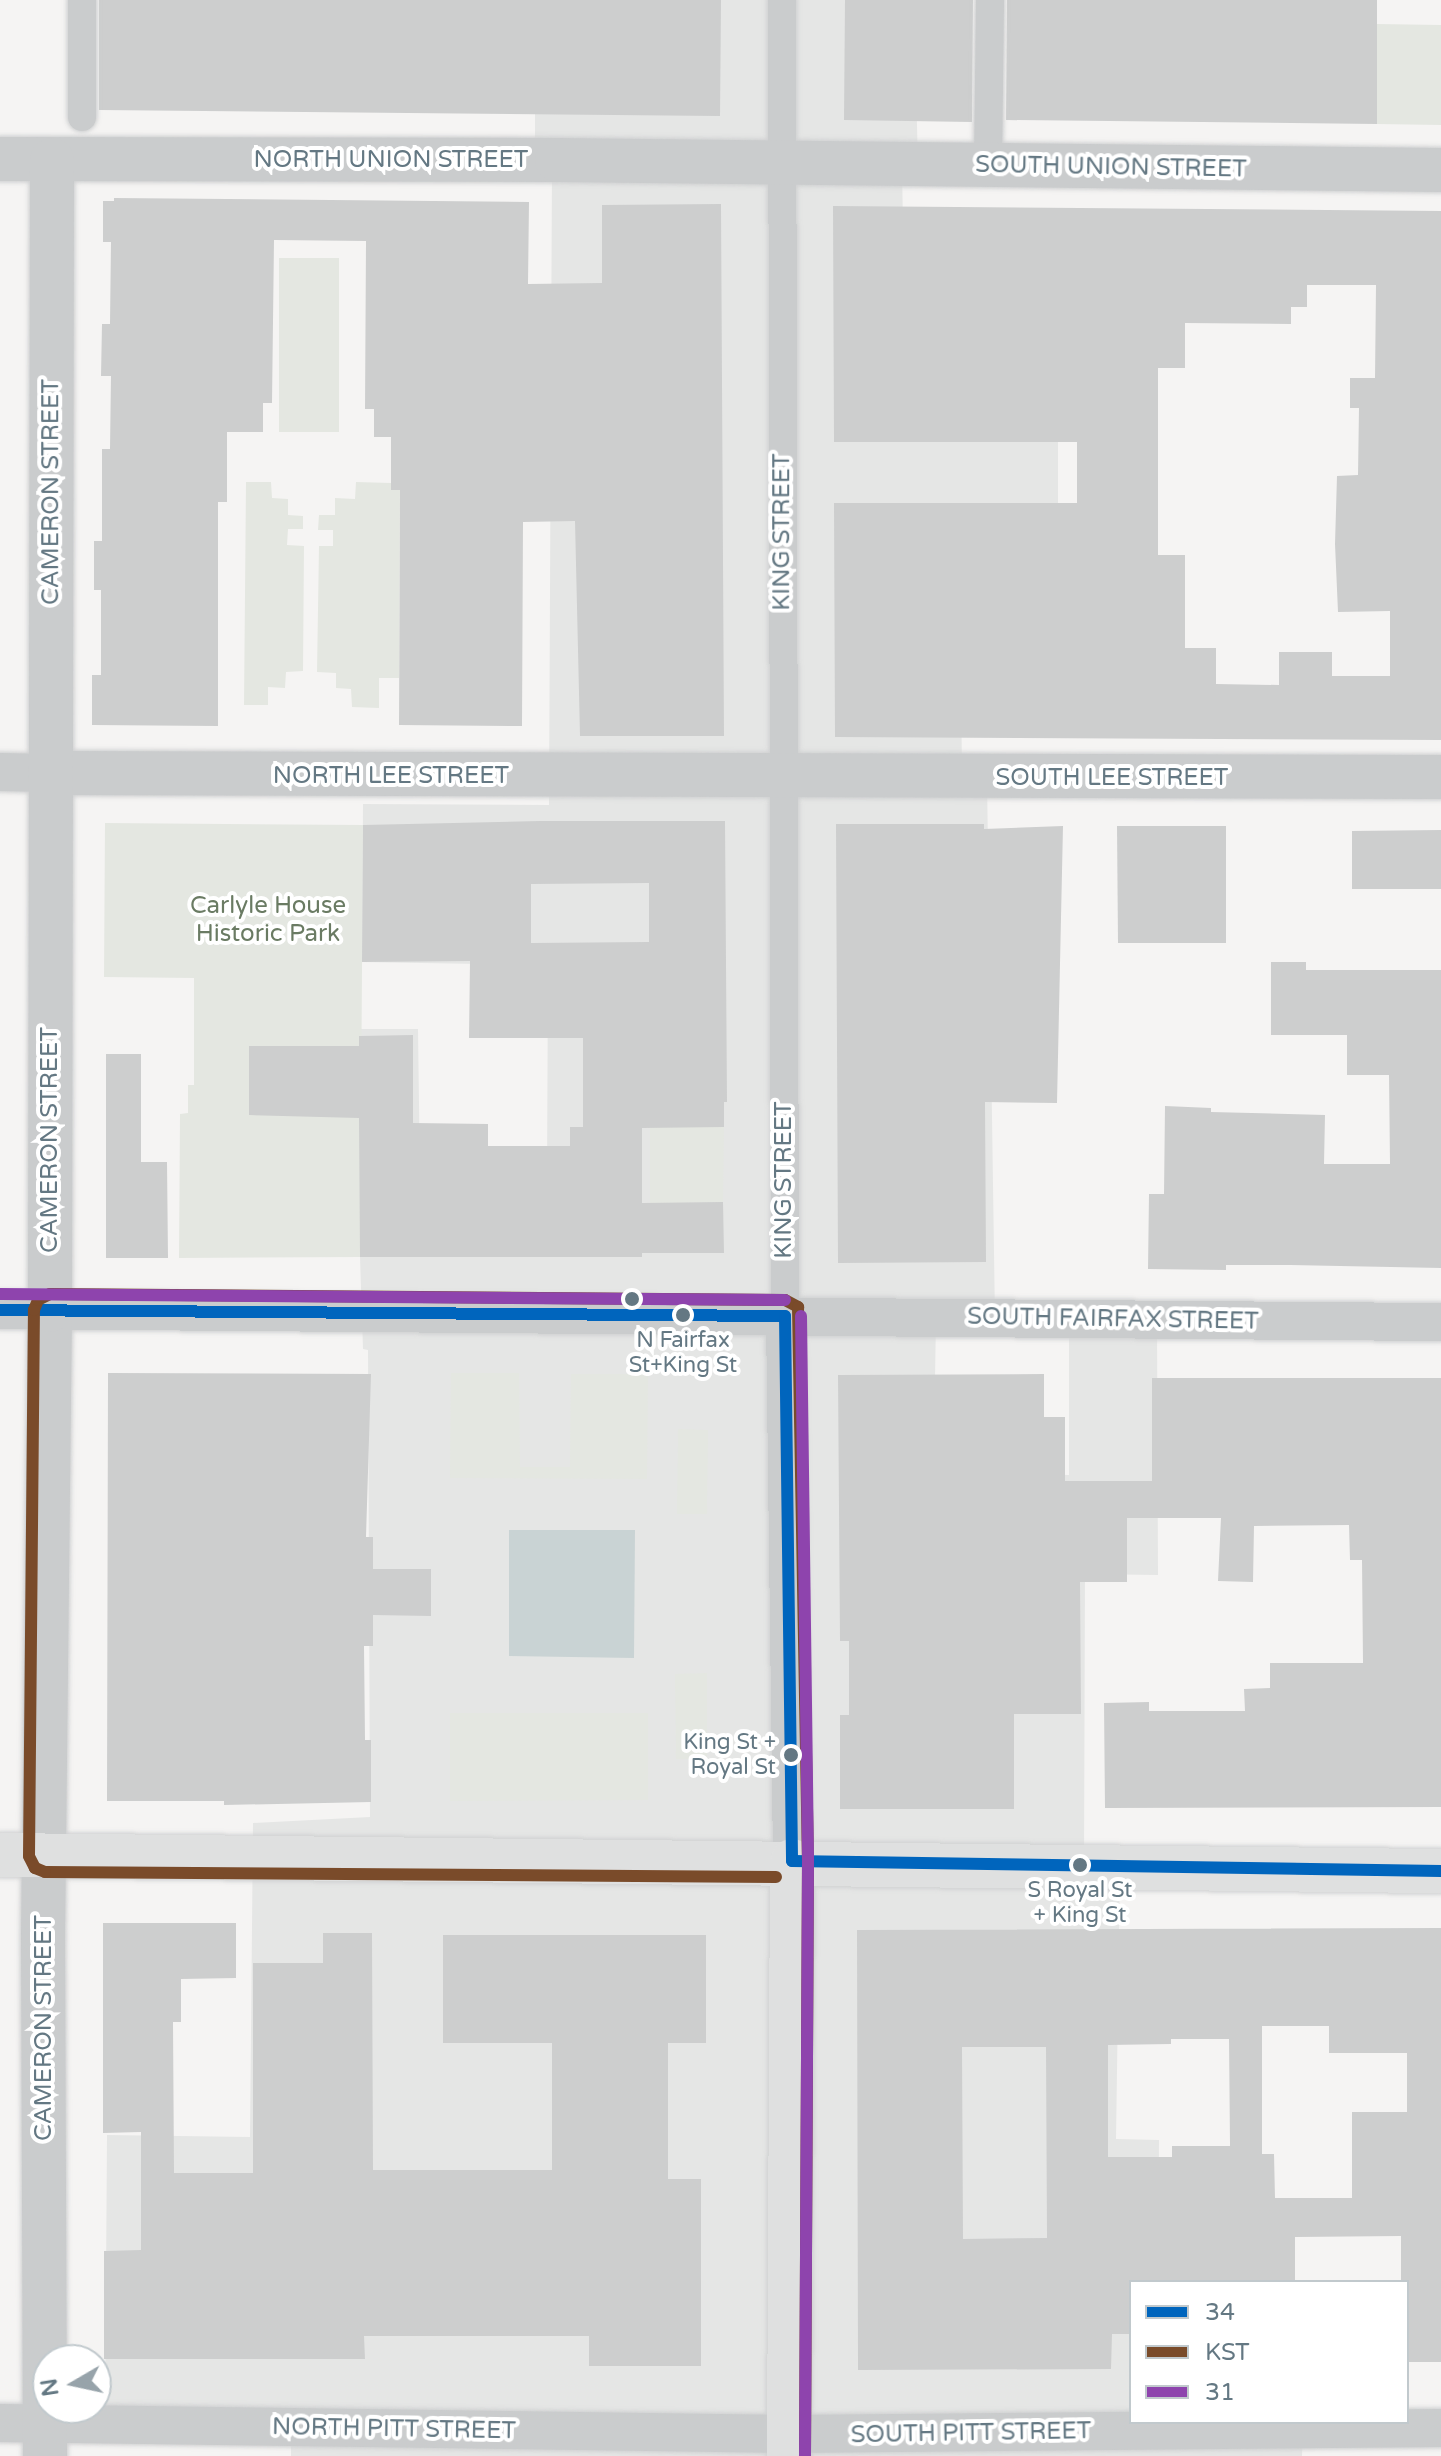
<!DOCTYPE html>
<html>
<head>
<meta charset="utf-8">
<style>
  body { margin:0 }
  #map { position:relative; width:1441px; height:2456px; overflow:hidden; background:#f5f4f3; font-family:"Varela Round",sans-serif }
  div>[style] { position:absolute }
  .built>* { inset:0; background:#e5e6e5 }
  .green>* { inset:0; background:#e4e7e1 }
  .water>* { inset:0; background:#c9d3d4 }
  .building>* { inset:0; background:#cdcece }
  .roads { filter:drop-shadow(0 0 2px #d0d1d2) drop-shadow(0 0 2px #d0d1d2) }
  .pedestrian>* { height:28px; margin:-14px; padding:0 14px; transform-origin:14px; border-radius:14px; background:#cacccd }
  .minor>* { height:38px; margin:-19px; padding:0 19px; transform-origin:19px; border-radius:19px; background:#cacccd }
  .tertiary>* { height:44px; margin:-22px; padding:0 22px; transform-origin:22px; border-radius:22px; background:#cacccd }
  .secondary>* { height:44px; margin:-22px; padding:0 22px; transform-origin:22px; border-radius:22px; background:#dfe0e0 }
  .bus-1>* { height:12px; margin:-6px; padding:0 6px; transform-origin:6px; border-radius:6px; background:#0065bd }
  .bus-2>* { height:12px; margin:-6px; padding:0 6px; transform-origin:6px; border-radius:6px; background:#7a4b2a }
  .bus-3>* { height:12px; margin:-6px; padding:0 6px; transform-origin:6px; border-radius:6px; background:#8e44ad }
  .dots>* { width:22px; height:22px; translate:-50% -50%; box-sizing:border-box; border:4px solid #fff; border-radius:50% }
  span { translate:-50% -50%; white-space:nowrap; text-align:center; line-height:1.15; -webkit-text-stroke:8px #fff; paint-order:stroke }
  .bus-label { font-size:22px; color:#647883 }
  .right { translate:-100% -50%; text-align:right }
  .street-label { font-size:24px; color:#647883 }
  .park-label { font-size:24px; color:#6a7b63 }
  .legend { position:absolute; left:1129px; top:2280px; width:280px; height:144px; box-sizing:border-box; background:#fff; border:2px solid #c1c9cd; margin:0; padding:10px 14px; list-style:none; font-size:24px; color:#647883 }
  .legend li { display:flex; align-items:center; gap:16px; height:40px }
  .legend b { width:40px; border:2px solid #c1c9cd }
  .north { position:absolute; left:32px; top:2344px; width:80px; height:80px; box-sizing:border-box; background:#fff; border:2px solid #c1c9cd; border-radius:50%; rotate:261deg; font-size:22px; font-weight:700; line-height:32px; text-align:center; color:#647883 }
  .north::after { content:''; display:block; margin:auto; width:28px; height:36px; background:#97a3aa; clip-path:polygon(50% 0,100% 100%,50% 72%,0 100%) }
</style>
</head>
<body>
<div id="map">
  <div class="built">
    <i style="clip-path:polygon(535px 0,906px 0,915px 45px,918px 166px,902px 167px,905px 344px,1058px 389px,1058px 671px,961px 671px,962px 779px,987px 780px,995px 1319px,936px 1319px,934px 1439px,1004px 1474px,1069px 1475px,1069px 1320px,1157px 1321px,1158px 1575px,1085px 1574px,1084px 1867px,1120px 1868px,1116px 2139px,1159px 2140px,1158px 2282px,1131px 2282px,1131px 2422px,1303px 2431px,1302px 2456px,291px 2456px,291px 2428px,105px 2425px,107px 2135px,250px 2137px,253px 1823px,370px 1817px,368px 1350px,363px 1349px,360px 1257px,361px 1029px,418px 1029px,420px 1178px,547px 1178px,548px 965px,362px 962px,363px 804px,549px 805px,552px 163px,535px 162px)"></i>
  </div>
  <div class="green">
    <i style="clip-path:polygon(1377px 24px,1441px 25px,1441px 125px,1377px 124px)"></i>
    <i style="clip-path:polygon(279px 258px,339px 258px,339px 432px,279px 432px)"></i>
    <i style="clip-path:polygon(246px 482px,271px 482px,272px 498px,288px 499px,288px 515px,303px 516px,303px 529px,288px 529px,287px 545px,304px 546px,303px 671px,286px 672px,285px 688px,268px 687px,268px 705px,244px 705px)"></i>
    <i style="clip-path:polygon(356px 482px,391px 483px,391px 489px,400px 490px,399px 678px,379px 678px,379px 708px,352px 707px,351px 689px,336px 688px,336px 673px,317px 672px,319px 546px,333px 546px,333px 530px,318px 530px,319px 515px,335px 515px,335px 498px,355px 499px)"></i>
    <i style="clip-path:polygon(105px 823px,363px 825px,360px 1257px,179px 1258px,180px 1114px,188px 1113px,188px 1085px,194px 1085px,194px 978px,104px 977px)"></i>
    <i style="clip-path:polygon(650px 1127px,724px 1127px,723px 1202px,679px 1203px,650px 1218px)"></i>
    <i style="clip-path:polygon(451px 1373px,519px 1373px,520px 1467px,570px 1467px,571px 1374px,648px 1374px,647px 1479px,450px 1478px)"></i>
    <i style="clip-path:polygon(678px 1429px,708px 1430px,707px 1514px,677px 1514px)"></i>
    <i style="clip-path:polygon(707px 1673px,707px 1759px,676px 1759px,675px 1674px)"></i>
    <i style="clip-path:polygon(450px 1713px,648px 1713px,648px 1800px,450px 1801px)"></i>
  </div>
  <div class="water">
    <i style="clip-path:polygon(509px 1530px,635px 1530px,634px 1658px,509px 1656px)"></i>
  </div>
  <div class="building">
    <i style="clip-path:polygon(99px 0,721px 0,720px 116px,99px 110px)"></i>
    <i style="clip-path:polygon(845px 0,973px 0,972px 122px,844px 120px)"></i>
    <i style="clip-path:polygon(1007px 0,1377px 0,1377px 124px,1006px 120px)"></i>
    <i style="clip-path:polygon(114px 198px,529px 202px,528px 284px,602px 283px,602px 205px,721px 204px,724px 736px,580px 736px,575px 521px,523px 522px,522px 726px,399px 725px,400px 490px,391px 490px,391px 437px,374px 437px,374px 409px,365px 409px,366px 241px,274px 240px,272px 403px,263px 403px,263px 432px,227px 432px,227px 502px,218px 502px,218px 726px,92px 725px,92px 675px,101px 675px,101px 590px,94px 590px,94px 541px,102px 541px,102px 449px,110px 449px,111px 376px,101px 376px,102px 324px,110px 324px,111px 242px,103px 242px,103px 201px,114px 201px)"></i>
    <i style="clip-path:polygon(evenodd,833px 206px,1441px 211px,1441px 740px,835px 737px,834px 503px,1077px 503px,1077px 442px,834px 442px,833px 206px,1307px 285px,1376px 285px,1375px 378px,1350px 378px,1350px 408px,1359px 408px,1358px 475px,1337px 476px,1335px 544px,1338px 612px,1390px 611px,1390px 676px,1332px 676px,1332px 652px,1279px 652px,1279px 685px,1216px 684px,1216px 648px,1185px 648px,1185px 555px,1158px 555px,1158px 368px,1185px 368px,1185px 323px,1291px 324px,1291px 307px,1307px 307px,1307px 285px)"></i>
    <i style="clip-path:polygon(evenodd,540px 821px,725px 821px,727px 1102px,724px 1102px,724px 1127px,642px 1128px,642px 1203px,723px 1202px,724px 1253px,642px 1253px,642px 1257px,360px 1257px,359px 1118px,249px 1115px,249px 1046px,359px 1046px,359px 1036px,413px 1035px,413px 1123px,488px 1124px,488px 1146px,570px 1146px,570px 1127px,583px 1127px,583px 1038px,469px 1038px,470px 961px,362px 962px,363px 825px,540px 821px,649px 883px,649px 942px,531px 943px,531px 884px,649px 883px)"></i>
    <i style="clip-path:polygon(836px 824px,984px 824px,984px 829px,1063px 826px,1057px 1103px,985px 1102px,986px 1262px,838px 1263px)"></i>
    <i style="clip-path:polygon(1117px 826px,1226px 826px,1226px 943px,1118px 943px)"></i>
    <i style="clip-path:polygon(1441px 830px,1441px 889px,1352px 889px,1352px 831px)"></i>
    <i style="clip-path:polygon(1271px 962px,1306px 962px,1306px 970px,1441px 970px,1441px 1268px,1290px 1265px,1226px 1265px,1226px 1270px,1148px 1269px,1149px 1194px,1164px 1194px,1165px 1106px,1211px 1108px,1211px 1112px,1325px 1115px,1324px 1164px,1390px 1164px,1389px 1075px,1347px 1075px,1347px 1035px,1271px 1035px)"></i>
    <i style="clip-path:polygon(106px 1054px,141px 1054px,141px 1162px,167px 1162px,168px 1258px,106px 1258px)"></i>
    <i style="clip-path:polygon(108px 1373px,371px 1374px,366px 1537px,373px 1537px,373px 1569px,431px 1569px,431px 1616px,373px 1615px,373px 1646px,364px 1646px,365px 1740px,371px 1740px,371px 1802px,224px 1805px,224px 1801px,107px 1801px)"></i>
    <i style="clip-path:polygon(1044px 1374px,1044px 1417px,1065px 1417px,1065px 1481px,1152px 1481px,1152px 1378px,1441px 1378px,1441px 1807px,1105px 1808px,1104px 1703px,1149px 1702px,1149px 1711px,1245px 1711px,1244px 1689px,1270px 1688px,1270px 1663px,1363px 1663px,1362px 1560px,1350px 1560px,1349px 1525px,1254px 1526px,1253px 1582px,1218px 1581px,1221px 1518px,1127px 1518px,1127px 1582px,1080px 1582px,1081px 1714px,1014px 1714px,1014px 1809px,840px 1809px,840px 1715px,849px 1715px,849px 1641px,840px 1641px,838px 1375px)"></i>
    <i style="clip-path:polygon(103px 1923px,236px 1923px,236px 1978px,181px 1979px,181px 2022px,173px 2022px,174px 2173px,253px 2173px,253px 1963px,323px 1963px,323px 1933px,372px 1933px,373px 2170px,552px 2170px,552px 2043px,443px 2043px,443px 1935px,706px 1935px,706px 2043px,668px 2043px,668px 2179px,701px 2179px,701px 2366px,589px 2366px,589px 2336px,364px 2336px,365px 2359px,104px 2359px,104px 2251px,141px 2250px,141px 2132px,103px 2133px)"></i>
    <i style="clip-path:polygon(evenodd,1441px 1928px,1441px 2362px,1407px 2362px,1407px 2281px,1401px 2281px,1401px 2236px,1295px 2237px,1295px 2282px,1131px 2282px,1131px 2334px,1112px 2334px,1111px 2369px,858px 2370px,857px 1930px,1441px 1928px,1262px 2026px,1329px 2026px,1329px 2053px,1407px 2053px,1407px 2112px,1352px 2112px,1352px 2198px,1275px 2198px,1274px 2154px,1262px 2154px,1262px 2026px,1441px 1928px,1171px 2039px,1229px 2039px,1230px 2146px,1172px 2146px,1172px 2157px,1108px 2157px,1108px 2045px,1171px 2044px,1171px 2039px,1441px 1928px,962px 2047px,1046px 2047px,1047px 2238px,963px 2239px,962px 2047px)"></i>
  </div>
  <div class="roads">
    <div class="pedestrian">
      <i style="left:82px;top:0;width:117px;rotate:90deg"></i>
      <i style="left:782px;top:0;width:1316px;rotate:89.87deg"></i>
      <i style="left:988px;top:165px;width:165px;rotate:-89.3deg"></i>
    </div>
    <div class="minor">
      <i style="left:0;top:772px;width:50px;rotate:1.1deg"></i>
      <i style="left:0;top:1310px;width:1441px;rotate:0.48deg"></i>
      <i style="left:785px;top:1316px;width:545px;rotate:89.26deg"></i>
      <i style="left:0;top:2423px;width:789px;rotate:0.8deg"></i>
      <i style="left:789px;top:2434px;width:652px;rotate:-0.53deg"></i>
    </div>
    <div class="tertiary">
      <i style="left:0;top:159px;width:557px;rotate:0.1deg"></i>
      <i style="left:557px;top:160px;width:884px;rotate:0.65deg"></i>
      <i style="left:50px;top:773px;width:1391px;rotate:0.16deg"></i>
      <i style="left:45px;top:2456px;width:520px;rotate:-90.22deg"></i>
      <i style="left:43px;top:1936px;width:626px;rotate:-89.36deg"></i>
      <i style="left:50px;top:1310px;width:1150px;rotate:-89.9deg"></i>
    </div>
    <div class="secondary">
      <i style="left:0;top:1855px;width:1441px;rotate:0.64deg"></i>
      <i style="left:789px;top:2456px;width:595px;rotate:-89.71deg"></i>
    </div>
  </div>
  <div class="bus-1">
    <i style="left:0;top:1310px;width:785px;rotate:0.44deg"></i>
    <i style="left:785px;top:1316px;width:545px;rotate:89.26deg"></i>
    <i style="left:792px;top:1861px;width:649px;rotate:0.88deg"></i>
  </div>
  <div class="bus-2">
    <i style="left:776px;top:1877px;width:731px;rotate:-179.61deg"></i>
    <i style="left:45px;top:1872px;width:11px;rotate:-158deg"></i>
    <i style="left:35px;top:1868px;width:13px;rotate:-117deg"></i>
    <i style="left:29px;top:1856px;width:546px;rotate:-89.48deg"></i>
    <i style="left:34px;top:1310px;width:11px;rotate:-68deg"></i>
    <i style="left:38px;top:1300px;width:13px;rotate:-27deg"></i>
    <i style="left:50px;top:1294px;width:735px;rotate:0.47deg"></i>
    <i style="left:785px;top:1300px;width:15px;rotate:28deg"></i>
    <i style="left:798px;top:1307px;width:554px;rotate:88.97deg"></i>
    <i style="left:808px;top:1861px;width:595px;rotate:90.29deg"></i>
  </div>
  <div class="bus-3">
    <i style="left:0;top:1294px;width:785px;rotate:0.44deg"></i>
    <i style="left:801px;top:1316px;width:545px;rotate:89.26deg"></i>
    <i style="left:808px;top:1861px;width:595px;rotate:90.29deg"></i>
  </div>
  <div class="dots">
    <i style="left:632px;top:1299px;background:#647883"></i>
    <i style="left:683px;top:1315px;background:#647883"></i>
    <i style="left:791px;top:1755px;background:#647883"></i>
    <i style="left:1080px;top:1865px;background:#647883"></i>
  </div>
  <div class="bus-label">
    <span style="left:683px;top:1353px">N Fairfax<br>St+King St</span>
    <span class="right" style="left:776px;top:1755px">King St +<br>Royal St</span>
    <span style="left:1080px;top:1903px">S Royal St<br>+ King St</span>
  </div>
  <div class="street-label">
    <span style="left:391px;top:160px">NORTH UNION STREET</span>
    <span style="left:1111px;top:167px;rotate:1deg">SOUTH UNION STREET</span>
    <span style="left:51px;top:492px;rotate:-90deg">CAMERON STREET</span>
    <span style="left:782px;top:532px;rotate:-90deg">KING STREET</span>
    <span style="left:391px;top:776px">NORTH LEE STREET</span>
    <span style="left:1112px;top:778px">SOUTH LEE STREET</span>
    <span style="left:50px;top:1140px;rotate:-90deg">CAMERON STREET</span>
    <span style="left:784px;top:1180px;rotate:-90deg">KING STREET</span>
    <span style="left:1113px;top:1319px;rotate:1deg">SOUTH FAIRFAX STREET</span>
    <span style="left:44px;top:2028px;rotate:-90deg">CAMERON STREET</span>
    <span style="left:394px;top:2429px;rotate:1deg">NORTH PITT STREET</span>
    <span style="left:971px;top:2433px;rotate:-1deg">SOUTH PITT STREET</span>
  </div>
  <div class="park-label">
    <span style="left:268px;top:920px">Carlyle House<br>Historic Park</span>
  </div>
  <ul class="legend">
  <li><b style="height:10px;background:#0065bd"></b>34</li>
  <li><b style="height:10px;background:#7a4b2a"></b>KST</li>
  <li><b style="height:10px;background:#8e44ad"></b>31</li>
  </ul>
  <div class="north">N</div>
</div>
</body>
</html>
